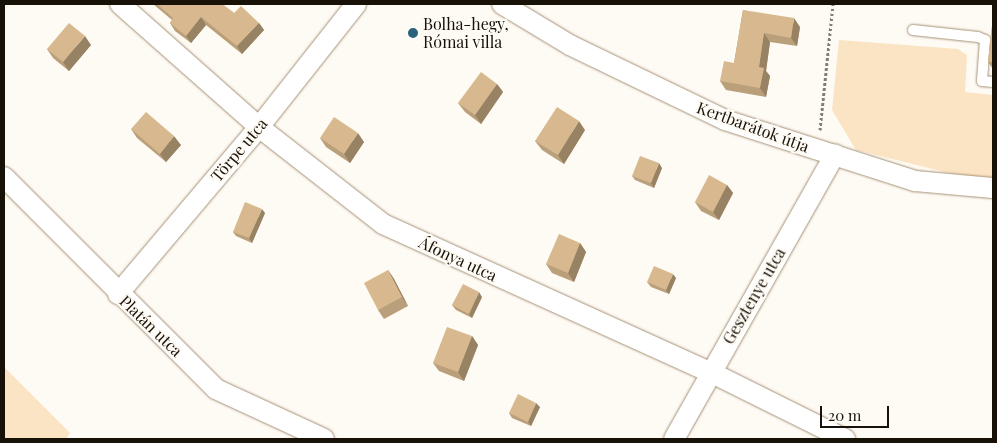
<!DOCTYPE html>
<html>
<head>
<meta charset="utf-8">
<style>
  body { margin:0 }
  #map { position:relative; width:997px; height:443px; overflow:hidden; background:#fefaf4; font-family:"Playfair Display",serif }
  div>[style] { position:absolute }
  .green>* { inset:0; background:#fbe4c3 }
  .path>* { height:3px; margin-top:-1.5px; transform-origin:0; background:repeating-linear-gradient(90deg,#837e75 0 2.5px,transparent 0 5px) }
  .roads { filter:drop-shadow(0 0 1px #a59175) drop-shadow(0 0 1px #a59175) }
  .service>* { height:10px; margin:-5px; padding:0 5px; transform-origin:5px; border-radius:5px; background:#fff }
  .minor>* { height:20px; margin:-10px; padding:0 10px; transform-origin:10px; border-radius:10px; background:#fff }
  .wall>* { inset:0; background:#ba9f7b }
  .shaded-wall>* { inset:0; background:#978264 }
  .building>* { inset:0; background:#d8b98f }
  .dots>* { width:14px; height:14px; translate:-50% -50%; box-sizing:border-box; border:2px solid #fefaf4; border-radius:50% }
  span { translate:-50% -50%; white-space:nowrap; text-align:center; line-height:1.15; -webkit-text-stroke:4.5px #fefaf4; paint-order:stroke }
  .poi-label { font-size:16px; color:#181107 }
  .left { translate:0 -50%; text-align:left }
  .street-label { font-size:16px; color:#181107 }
  .frame { position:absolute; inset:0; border:5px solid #181107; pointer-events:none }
  .scale { position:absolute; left:820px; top:406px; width:69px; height:22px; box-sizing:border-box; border:2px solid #181107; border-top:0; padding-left:6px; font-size:15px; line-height:18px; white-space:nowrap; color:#181107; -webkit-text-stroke:4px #fefaf4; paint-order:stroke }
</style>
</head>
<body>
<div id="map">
  <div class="green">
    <i style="clip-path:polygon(839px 40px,958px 49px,967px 55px,965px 92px,993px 95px,993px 184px,856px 150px,832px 110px)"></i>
    <i style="clip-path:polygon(4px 367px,70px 433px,66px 439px,4px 439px)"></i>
  </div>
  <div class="path">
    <i style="left:820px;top:130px;width:127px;rotate:-84.1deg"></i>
  </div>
  <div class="roads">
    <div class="service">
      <i style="left:913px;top:30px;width:65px;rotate:6.1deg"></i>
      <i style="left:978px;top:37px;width:8px;rotate:23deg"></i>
      <i style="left:985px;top:40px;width:41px;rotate:94.2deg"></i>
      <i style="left:982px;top:81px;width:11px;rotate:5deg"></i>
    </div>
    <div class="minor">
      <i style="left:120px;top:4px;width:186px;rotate:41.5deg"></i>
      <i style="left:259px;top:127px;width:157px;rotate:38deg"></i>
      <i style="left:383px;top:224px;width:359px;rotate:24.4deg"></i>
      <i style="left:710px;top:372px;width:151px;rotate:26.4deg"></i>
      <i style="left:502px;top:4px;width:79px;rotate:31.1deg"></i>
      <i style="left:570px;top:45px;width:172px;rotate:25.8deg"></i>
      <i style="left:725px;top:120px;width:200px;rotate:17.8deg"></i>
      <i style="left:915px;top:181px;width:78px;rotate:5.1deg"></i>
      <i style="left:4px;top:177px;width:300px;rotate:45deg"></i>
      <i style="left:216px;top:389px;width:119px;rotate:24.8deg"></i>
      <i style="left:118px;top:294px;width:219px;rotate:-49.8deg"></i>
      <i style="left:259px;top:127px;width:157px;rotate:-51.7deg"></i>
      <i style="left:674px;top:439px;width:327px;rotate:-60.5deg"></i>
    </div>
  </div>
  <div class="wall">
    <i style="clip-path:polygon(153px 4px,222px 4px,234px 13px,259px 23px,264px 30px,242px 54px,206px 25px,191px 43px,175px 31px,170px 23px,172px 20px)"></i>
    <i style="clip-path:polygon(743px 10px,800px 27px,797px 46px,770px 42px,766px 71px,770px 76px,766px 97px,726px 90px,720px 81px,734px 63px)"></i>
    <i style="clip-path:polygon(993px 17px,993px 69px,988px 62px)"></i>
    <i style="clip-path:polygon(91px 45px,69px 71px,53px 58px,47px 49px)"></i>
    <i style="clip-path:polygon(497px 84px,503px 92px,481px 124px,465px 112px,458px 103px)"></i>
    <i style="clip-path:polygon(131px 129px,181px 145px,166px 162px,137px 138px)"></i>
    <i style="clip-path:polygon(585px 130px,564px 164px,542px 150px,535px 141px)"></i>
    <i style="clip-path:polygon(320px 138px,364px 142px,350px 163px,326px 147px)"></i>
    <i style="clip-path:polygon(662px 168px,654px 188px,635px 180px,632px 176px)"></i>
    <i style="clip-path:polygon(727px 185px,733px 193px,719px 220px,701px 211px,695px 202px)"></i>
    <i style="clip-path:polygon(265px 213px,252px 243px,236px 236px,233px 232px)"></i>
    <i style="clip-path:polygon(580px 243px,586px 252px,574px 282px,552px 273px,546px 264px)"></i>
    <i style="clip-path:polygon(388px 270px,394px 279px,408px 306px,384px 319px,378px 310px)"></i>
    <i style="clip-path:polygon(676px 278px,669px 294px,651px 287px,647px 282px)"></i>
    <i style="clip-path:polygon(482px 297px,472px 318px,456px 310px,452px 305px)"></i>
    <i style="clip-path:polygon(472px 336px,478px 345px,464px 381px,439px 371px,433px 363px)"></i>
    <i style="clip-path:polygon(540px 407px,531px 426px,512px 418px,509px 413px)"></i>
  </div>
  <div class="shaded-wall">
    <i style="clip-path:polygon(201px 17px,206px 25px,191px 43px,186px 36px)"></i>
    <i style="clip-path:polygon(794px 18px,800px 27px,797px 46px,791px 38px)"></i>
    <i style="clip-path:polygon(259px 23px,264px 30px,242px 54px,237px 46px)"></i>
    <i style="clip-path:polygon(764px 33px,770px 42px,766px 71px,770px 76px,766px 97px,760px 88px,759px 67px)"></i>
    <i style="clip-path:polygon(85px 36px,91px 45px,69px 71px,63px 62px)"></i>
    <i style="clip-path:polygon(497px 84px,503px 92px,481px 124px,475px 115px)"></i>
    <i style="clip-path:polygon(579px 121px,585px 130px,564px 164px,558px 155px)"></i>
    <i style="clip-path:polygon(358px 133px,364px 142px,350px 163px,344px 154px)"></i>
    <i style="clip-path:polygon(174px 136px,181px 145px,166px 162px,160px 154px)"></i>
    <i style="clip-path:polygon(659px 163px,662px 168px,654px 188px,651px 183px)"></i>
    <i style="clip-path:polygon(727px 185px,733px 193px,719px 220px,713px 212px)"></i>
    <i style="clip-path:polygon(262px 209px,265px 213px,252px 243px,249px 238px)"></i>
    <i style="clip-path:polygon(580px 243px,586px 252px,574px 282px,568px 273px)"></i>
    <i style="clip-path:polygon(388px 270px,394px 279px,408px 306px,402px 297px)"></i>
    <i style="clip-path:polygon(673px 274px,676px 278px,669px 294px,666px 290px)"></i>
    <i style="clip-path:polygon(479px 292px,482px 297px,472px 318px,469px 314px)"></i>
    <i style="clip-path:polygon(472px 336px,478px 345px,464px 381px,458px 372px)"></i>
    <i style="clip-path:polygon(536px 403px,540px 407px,531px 426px,528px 422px)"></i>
  </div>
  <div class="building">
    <i style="clip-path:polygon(157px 4px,222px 4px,234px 13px,241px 6px,259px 23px,237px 46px,201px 17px,186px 36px,170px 23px,173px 18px)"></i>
    <i style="clip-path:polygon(743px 10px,794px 18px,791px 38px,764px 33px,759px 67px,764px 68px,760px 88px,720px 81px,724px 61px,734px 63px)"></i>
    <i style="clip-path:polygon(993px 17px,993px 62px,988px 62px)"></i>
    <i style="clip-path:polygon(69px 23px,85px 36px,63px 62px,47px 49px)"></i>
    <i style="clip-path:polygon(481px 72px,497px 84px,475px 115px,458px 103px)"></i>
    <i style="clip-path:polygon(557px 107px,579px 121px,558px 155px,535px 141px)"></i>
    <i style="clip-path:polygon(146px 112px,174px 136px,160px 154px,131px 129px)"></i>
    <i style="clip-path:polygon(334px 117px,358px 133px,344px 154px,320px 138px)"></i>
    <i style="clip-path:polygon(640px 156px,659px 163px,651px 183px,632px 176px)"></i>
    <i style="clip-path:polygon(709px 175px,727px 185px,713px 212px,695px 202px)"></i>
    <i style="clip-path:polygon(245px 202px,262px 209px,249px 238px,233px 232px)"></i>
    <i style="clip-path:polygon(559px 234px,580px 243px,568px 273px,546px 264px)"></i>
    <i style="clip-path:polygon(654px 266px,673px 274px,666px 290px,647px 282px)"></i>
    <i style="clip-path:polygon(388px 270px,402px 297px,378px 310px,364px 283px)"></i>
    <i style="clip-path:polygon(463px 284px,479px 292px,469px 314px,452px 305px)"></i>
    <i style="clip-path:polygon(447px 327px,472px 336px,458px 372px,433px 363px)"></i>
    <i style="clip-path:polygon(518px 394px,536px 403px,528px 422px,509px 413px)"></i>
  </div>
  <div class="dots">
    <i style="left:413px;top:33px;background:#2a627c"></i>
  </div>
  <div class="poi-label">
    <span class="left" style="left:423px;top:33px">Bolha-hegy,<br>Római villa</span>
  </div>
  <div class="street-label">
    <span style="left:753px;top:127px;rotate:20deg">Kertbarátok útja</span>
    <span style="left:239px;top:150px;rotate:-50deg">Törpe utca</span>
    <span style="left:458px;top:259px;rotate:25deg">Áfonya utca</span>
    <span style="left:754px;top:296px;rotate:-60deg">Gesztenye utca</span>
    <span style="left:151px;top:326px;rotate:44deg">Platán utca</span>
  </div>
  <div class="frame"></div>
  <div class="scale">20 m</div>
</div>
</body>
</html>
